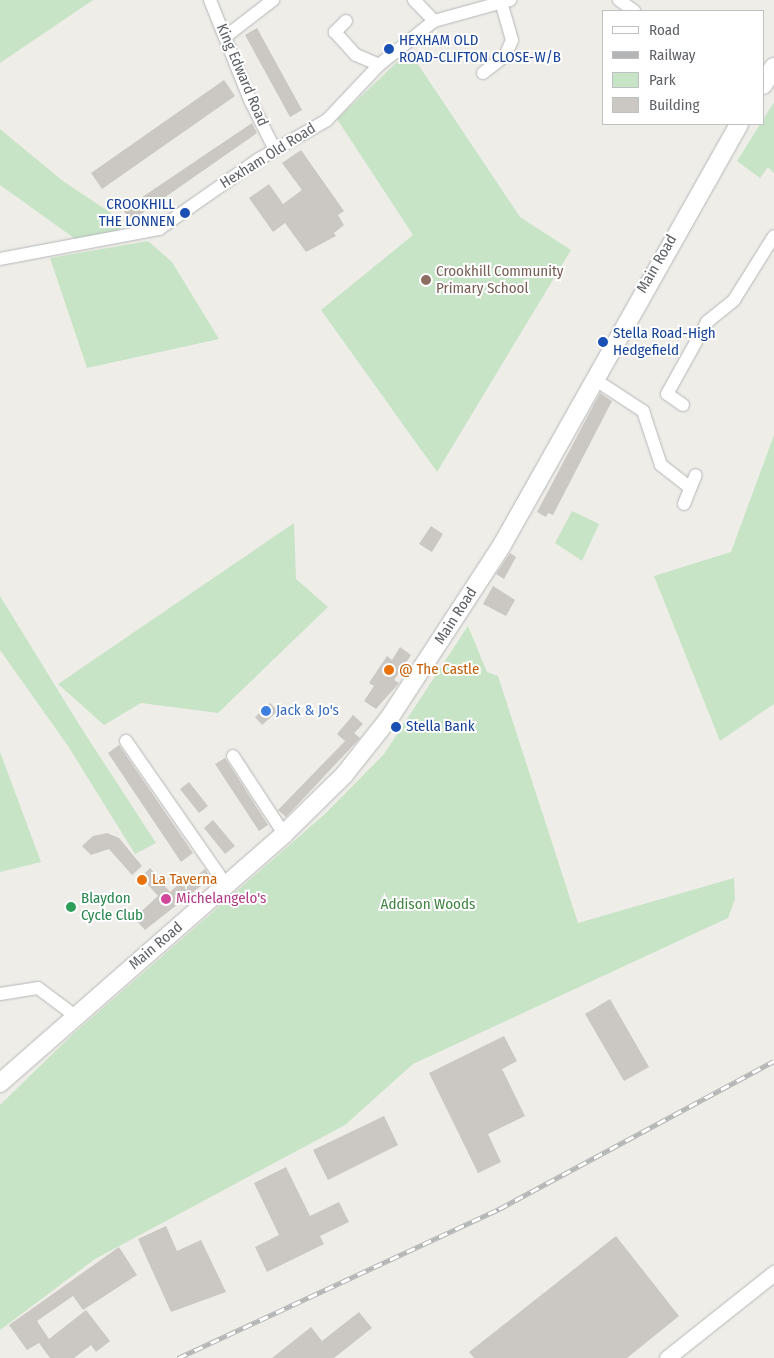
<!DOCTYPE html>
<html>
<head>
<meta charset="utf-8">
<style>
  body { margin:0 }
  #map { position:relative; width:774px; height:1358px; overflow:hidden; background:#efede7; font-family:"Fira Sans Condensed",sans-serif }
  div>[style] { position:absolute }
  .green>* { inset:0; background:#c7e4c6 }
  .building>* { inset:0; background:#cbc8c4 }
  .roads { filter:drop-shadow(0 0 1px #b4b7ba) drop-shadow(0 0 1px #b4b7ba) }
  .minor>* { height:12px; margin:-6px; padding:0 6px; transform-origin:6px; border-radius:6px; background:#fff }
  .tertiary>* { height:15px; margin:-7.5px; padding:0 7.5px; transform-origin:7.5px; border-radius:7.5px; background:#fff }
  .secondary>* { height:18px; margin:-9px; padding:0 9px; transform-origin:9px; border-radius:9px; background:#fff }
  .rail>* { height:5px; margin-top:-2.5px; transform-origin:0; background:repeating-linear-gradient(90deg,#fff 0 9px,#b4b5b6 0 18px); box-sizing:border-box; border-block:1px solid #b4b5b6 }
  .dots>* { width:14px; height:14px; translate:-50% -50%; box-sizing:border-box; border:2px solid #fff; border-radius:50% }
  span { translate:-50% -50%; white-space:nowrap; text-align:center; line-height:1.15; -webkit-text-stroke:4px #fff; paint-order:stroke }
  .transit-label { font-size:15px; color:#164399 }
  .left { translate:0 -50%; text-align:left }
  .right { translate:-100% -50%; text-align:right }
  .street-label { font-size:15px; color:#5e6266 }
  .education-label { font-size:15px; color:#785e54 }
  .food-label { font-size:15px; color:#c56008 }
  .shop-label { font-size:15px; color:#366cbe }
  .leisure-label { font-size:15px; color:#27864d }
  .hotel-label { font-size:15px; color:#b23c85 }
  .park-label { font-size:15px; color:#3f8440 }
  .legend { position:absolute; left:602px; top:10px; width:162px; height:115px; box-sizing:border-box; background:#fff; border:1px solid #bfc0c2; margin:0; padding:6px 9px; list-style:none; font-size:15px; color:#5e6266 }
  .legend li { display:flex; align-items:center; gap:10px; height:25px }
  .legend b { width:25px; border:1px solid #bfc0c2 }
</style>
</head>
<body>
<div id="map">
  <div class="green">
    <i style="clip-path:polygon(0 0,93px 0,0 63px)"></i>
    <i style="clip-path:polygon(409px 51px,520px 217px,571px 250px,437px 472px,321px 310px,413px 235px,337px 119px)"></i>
    <i style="clip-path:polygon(774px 102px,774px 173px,768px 167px,760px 178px,737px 161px)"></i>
    <i style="clip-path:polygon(0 129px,63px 181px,111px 213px,124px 236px,74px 238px,0 185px)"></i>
    <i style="clip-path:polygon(148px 241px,172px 262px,219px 339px,87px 368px,50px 258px)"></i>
    <i style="clip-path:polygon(774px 435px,774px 704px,720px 741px,654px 576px,731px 552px)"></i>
    <i style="clip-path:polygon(572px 511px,599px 524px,582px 561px,555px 543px)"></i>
    <i style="clip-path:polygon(294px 523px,296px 579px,328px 607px,218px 713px,141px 703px,104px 725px,58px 684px)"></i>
    <i style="clip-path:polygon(0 596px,80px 726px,156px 843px,135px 854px,68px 746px,0 650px)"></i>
    <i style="clip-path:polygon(468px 626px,487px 672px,498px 676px,578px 923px,734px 878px,735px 899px,728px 918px,413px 1064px,345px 1125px,95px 1259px,0 1330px,0 1105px,72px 1035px,325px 814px,384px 754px)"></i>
    <i style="clip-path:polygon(0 752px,41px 862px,0 872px)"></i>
  </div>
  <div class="building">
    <i style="clip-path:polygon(257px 28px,302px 110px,290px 117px,245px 35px)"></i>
    <i style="clip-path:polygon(224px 80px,235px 96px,102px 189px,91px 173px)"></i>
    <i style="clip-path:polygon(252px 123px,257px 133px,131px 221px,123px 210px)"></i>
    <i style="clip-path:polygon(301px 150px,344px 211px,338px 215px,344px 225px,334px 233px,336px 236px,306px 252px,285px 223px,273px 232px,249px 198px,269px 184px,283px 204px,302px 190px,282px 163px)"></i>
    <i style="clip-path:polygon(600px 393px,612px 401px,553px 515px,548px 513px,546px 517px,537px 512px)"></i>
    <i style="clip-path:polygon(431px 526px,443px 534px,432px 552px,419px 544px)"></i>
    <i style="clip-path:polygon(510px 553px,516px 557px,504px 579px,496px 574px)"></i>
    <i style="clip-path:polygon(493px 586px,515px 600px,506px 616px,483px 604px)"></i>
    <i style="clip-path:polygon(400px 647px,411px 655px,394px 680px,399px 683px,376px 709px,364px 701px,374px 686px,369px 683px,387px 656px,392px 660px)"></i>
    <i style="clip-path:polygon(270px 703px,278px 711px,262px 725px,255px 717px)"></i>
    <i style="clip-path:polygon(353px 715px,363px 724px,354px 733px,360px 738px,286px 817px,278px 810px,345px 741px,337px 734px)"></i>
    <i style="clip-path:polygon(119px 745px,193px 853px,181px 862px,108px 753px)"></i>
    <i style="clip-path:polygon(225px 758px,268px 825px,259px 831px,215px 764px)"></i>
    <i style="clip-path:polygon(189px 782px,208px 806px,199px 813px,180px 789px)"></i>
    <i style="clip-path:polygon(213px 820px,235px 846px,225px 854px,204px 828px)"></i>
    <i style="clip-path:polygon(107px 833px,119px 838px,142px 866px,132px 875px,109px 849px,91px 855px,82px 846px,93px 836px)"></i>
    <i style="clip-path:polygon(150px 868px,170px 892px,190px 874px,194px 878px,205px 869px,211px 878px,145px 930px,134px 918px,158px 896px,141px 877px)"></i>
    <i style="clip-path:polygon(610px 999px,649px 1067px,624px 1081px,585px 1014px)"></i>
    <i style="clip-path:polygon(504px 1036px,517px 1061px,502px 1069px,525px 1116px,488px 1134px,501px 1162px,478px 1173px,429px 1073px)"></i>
    <i style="clip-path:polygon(384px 1116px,398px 1145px,328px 1180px,313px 1150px)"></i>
    <i style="clip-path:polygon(286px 1167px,310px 1216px,339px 1202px,349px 1222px,320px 1236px,324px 1244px,267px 1272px,255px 1247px,279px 1235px,254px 1183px)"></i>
    <i style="clip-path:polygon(166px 1226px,177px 1251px,201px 1240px,226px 1292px,171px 1312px,138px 1239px)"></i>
    <i style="clip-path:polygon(616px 1236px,679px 1316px,627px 1358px,474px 1358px,469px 1352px)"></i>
    <i style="clip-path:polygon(119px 1247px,137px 1275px,83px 1310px,73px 1296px,37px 1321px,49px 1339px,86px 1310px,110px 1341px,96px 1352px,91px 1345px,74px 1358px,50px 1358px,39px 1343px,27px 1350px,9px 1325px)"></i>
    <i style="clip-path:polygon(359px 1312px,372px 1328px,334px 1358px,272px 1358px,311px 1327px,322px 1341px)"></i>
  </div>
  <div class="roads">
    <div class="minor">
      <i style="left:210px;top:0;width:108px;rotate:68.2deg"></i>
      <i style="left:250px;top:100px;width:56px;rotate:63.4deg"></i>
      <i style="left:414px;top:0;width:29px;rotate:46deg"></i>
      <i style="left:619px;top:0;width:19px;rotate:36deg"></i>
      <i style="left:346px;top:21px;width:16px;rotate:135deg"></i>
      <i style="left:335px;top:32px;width:31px;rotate:48deg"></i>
      <i style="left:356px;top:55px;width:25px;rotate:23deg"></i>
      <i style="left:225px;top:37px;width:61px;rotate:-37.6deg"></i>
      <i style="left:483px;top:73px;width:28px;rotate:-38deg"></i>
      <i style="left:505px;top:56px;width:17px;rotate:-66deg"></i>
      <i style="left:512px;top:40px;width:40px;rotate:-106deg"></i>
      <i style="left:0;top:259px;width:162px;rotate:-10.7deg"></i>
      <i style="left:159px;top:229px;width:122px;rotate:-35deg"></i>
      <i style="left:259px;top:159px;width:78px;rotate:-29.8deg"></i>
      <i style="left:327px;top:120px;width:76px;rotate:-46.6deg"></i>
      <i style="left:379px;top:65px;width:70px;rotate:-38.7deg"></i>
      <i style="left:434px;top:21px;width:79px;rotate:-15.4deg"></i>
      <i style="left:594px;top:379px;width:59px;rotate:33.1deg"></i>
      <i style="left:643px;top:411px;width:57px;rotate:71.6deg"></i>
      <i style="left:661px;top:465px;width:37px;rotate:38deg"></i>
      <i style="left:683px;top:405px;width:19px;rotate:-145deg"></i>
      <i style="left:667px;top:394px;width:82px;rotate:-60.9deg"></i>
      <i style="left:707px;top:322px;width:35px;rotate:-39deg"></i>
      <i style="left:734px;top:300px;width:75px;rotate:-58deg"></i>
      <i style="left:684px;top:504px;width:31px;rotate:-68deg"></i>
      <i style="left:126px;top:741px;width:175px;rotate:55.2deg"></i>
      <i style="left:233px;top:756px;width:93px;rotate:56.8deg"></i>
      <i style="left:0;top:994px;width:38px;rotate:-9deg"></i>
      <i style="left:38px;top:988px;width:45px;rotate:36.9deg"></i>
    </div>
    <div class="tertiary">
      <i style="left:667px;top:1358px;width:137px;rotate:-38.5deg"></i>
    </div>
    <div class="secondary">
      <i style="left:763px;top:85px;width:21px;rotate:-59deg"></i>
      <i style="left:0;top:1083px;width:378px;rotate:-41.2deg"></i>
      <i style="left:284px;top:834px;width:84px;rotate:-44.5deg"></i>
      <i style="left:344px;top:775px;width:74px;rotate:-51.6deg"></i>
      <i style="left:390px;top:717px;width:205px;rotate:-56.9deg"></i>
      <i style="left:502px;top:545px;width:483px;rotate:-60.6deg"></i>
    </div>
  </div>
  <div class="rail">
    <i style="left:178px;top:1358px;width:354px;rotate:-24.9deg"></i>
    <i style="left:499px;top:1209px;width:312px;rotate:-28.3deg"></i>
  </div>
  <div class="dots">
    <i style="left:389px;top:49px;background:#1a4fb4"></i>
    <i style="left:185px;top:213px;background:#1a4fb4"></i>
    <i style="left:426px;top:280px;background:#8d6e63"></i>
    <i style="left:603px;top:342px;background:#1a4fb4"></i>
    <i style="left:389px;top:670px;background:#e8710a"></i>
    <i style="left:266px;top:711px;background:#3f7fe0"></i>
    <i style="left:396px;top:727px;background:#1a4fb4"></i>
    <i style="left:142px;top:880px;background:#e8710a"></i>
    <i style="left:166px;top:899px;background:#d1479c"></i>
    <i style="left:71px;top:907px;background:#2e9e5b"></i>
  </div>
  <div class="transit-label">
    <span class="left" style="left:399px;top:49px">HEXHAM OLD<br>ROAD-CLIFTON CLOSE-W/B</span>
    <span class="right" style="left:175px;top:213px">CROOKHILL<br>THE LONNEN</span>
    <span class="left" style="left:613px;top:342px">Stella Road-High<br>Hedgefield</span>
    <span class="left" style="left:406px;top:727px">Stella Bank</span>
  </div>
  <div class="street-label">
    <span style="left:242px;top:75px;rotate:67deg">King Edward Road</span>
    <span style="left:268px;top:156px;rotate:-32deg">Hexham Old Road</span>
    <span style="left:657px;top:264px;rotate:-60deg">Main Road</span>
    <span style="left:456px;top:616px;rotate:-57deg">Main Road</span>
    <span style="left:156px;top:946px;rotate:-40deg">Main Road</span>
  </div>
  <div class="education-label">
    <span class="left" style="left:436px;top:280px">Crookhill Community<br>Primary School</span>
  </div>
  <div class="food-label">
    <span class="left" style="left:399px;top:670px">@ The Castle</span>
    <span class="left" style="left:152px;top:880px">La Taverna</span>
  </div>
  <div class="shop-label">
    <span class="left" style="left:276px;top:711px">Jack &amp; Jo's</span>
  </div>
  <div class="leisure-label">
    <span class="left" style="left:81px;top:907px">Blaydon<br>Cycle Club</span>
  </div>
  <div class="hotel-label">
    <span class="left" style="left:176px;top:899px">Michelangelo's</span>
  </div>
  <div class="park-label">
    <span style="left:428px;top:905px">Addison Woods</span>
  </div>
  <ul class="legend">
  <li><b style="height:6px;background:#fff"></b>Road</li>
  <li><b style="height:6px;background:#b4b5b6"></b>Railway</li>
  <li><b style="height:14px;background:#c7e4c6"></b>Park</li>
  <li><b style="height:14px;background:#cbc8c4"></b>Building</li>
  </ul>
</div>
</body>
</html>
